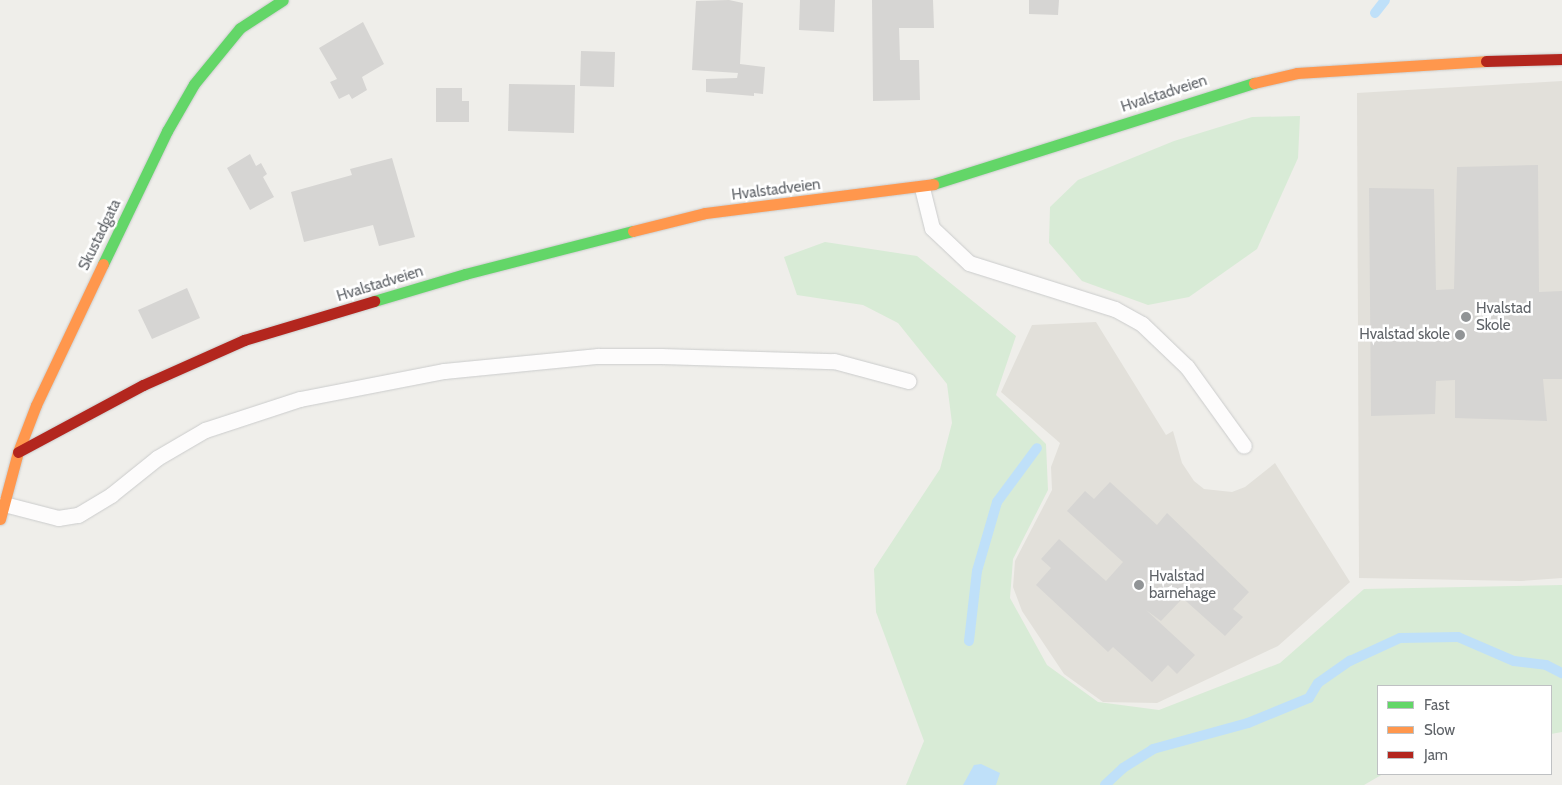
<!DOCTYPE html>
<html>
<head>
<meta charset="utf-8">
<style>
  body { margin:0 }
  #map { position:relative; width:1562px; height:785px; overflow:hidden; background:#efeeea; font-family:Cabin,sans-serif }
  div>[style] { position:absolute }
  .education>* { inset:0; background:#e2e0da }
  .green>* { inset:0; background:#d8ebd6 }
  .water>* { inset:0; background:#bfe0f9 }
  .stream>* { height:10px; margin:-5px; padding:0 5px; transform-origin:5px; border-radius:5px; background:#bfe0f9 }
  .building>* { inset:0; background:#d6d5d3 }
  .roads { filter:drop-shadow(0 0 1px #cbcccc) drop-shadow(0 0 1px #cbcccc) }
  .lane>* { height:15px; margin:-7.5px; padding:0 7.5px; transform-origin:7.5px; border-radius:7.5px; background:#fdfcfc }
  .fast>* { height:11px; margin:-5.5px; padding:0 5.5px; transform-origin:5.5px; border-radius:5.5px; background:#63d668 }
  .slow>* { height:11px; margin:-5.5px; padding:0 5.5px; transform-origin:5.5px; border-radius:5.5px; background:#ff974d }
  .jam>* { height:11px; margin:-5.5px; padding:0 5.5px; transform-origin:5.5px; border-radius:5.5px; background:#b3261e }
  .dots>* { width:14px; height:14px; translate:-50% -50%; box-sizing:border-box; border:2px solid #fff; border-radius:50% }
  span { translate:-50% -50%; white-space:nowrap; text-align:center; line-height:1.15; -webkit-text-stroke:5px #fff; paint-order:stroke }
  .street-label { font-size:15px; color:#5f6368 }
  .poi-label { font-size:15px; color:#5f6368 }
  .left { translate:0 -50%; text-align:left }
  .right { translate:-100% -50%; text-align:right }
  .legend { position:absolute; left:1377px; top:685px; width:175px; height:90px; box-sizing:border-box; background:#fff; border:1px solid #bfc1c3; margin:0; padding:6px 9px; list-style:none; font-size:15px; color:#5f6368 }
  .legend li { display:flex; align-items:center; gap:10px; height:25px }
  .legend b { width:25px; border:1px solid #bfc1c3 }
</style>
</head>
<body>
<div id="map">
  <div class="education">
    <i style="clip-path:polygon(1562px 81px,1562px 578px,1522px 581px,1359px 578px,1357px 93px)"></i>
    <i style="clip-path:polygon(1096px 322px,1166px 435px,1173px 431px,1182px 463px,1194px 481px,1204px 489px,1232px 492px,1245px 487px,1275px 463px,1350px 582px,1278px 646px,1157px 703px,1103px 702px,1064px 674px,1022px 611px,1013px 587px,1015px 561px,1052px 490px,1051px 467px,1060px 443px,1001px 392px,1032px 325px)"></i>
  </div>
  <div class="green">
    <i style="clip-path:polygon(1300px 116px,1298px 158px,1257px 249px,1189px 297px,1148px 305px,1082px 281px,1049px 243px,1050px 207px,1078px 180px,1174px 141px,1252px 117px)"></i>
    <i style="clip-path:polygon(825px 242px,917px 256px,1016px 336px,996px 395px,1046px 444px,1048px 490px,1013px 559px,1010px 598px,1047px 665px,1098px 702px,1159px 710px,1280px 663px,1364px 589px,1562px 585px,1562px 732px,1551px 734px,1551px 686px,1378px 686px,1378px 774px,1383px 774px,1364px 785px,906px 785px,924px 741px,876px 612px,874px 569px,940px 469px,952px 423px,947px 384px,898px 323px,863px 305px,797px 295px,784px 257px)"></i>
  </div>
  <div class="water">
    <i style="clip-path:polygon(981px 764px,1000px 773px,996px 785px,963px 785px,974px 765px)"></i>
  </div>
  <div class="stream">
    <i style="left:1375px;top:13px;width:16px;rotate:-52deg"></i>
    <i style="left:969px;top:641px;width:70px;rotate:-83.5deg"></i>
    <i style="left:977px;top:571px;width:72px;rotate:-73.8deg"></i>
    <i style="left:997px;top:502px;width:67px;rotate:-53.5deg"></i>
    <i style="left:1105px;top:785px;width:25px;rotate:-43deg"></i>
    <i style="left:1123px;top:768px;width:36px;rotate:-32deg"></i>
    <i style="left:1153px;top:749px;width:98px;rotate:-15.3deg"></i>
    <i style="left:1248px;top:723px;width:66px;rotate:-22.3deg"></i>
    <i style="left:1309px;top:698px;width:17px;rotate:-59deg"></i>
    <i style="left:1318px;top:683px;width:39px;rotate:-35deg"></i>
    <i style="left:1350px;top:661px;width:55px;rotate:-24.7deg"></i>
    <i style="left:1400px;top:638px;width:58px;rotate:-1deg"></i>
    <i style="left:1458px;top:637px;width:61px;rotate:23.2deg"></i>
    <i style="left:1514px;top:661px;width:32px;rotate:7deg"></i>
    <i style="left:1546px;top:665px;width:18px;rotate:27deg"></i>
  </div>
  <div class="building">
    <i style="clip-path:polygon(729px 0,743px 3px,740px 64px,765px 67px,763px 94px,754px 93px,754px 96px,706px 92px,706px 79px,737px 78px,738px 73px,692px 70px,696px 1px)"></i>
    <i style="clip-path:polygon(800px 0,835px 0,834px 32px,799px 30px)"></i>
    <i style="clip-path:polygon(872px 0,933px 0,934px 28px,899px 28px,900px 60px,919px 60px,920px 100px,873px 101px)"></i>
    <i style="clip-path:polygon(1029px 0,1059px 0,1058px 15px,1029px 14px)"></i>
    <i style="clip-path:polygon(363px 22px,384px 64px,362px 77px,367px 90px,352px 99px,349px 94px,339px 99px,330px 82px,337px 79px,319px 48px)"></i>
    <i style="clip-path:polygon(581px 51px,615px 52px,614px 87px,580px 86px)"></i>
    <i style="clip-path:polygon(509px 84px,575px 85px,574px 133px,508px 131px)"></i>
    <i style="clip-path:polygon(436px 88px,462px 88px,462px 101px,469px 101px,469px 122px,436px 122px)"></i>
    <i style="clip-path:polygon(250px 154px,256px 166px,261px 163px,267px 174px,263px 177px,274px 197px,250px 210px,227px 168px)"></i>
    <i style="clip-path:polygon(392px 158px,415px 237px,379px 246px,373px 225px,304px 242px,291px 192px,352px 175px,350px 169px)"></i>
    <i style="clip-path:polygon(1538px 165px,1539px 292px,1562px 291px,1562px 379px,1543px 379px,1547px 421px,1455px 418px,1455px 380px,1436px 381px,1435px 414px,1371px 416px,1369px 188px,1434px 189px,1436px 290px,1454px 289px,1457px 167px)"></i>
    <i style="clip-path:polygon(187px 288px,200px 318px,152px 339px,138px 310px)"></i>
    <i style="clip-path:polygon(1110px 482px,1157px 525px,1167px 513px,1249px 592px,1233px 609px,1243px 617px,1225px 636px,1168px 585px,1181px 600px,1161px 621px,1146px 610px,1195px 655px,1177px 674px,1168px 665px,1152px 682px,1113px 647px,1108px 652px,1036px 585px,1051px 568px,1041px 559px,1059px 539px,1106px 581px,1123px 562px,1067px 511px,1085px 491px,1094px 499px)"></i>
  </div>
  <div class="roads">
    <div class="lane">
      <i style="left:922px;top:188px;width:41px;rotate:76deg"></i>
      <i style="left:932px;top:228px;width:51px;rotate:43.4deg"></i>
      <i style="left:969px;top:263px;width:153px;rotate:17.5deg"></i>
      <i style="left:1115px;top:309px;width:31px;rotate:29deg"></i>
      <i style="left:1142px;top:324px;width:62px;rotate:43.7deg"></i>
      <i style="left:1187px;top:367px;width:97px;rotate:54.2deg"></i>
      <i style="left:4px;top:504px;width:56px;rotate:14.5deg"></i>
      <i style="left:58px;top:518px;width:20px;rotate:-9deg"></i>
      <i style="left:78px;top:515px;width:39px;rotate:-31deg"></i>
      <i style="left:111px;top:495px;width:59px;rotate:-38.8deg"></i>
      <i style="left:157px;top:458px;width:56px;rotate:-30.3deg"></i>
      <i style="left:205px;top:430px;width:100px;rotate:-18.1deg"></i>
      <i style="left:300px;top:399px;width:147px;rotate:-11deg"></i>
      <i style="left:444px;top:371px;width:155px;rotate:-5.6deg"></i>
      <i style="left:598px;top:356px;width:63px"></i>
      <i style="left:661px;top:356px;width:173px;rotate:1.7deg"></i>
      <i style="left:834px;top:361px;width:77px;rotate:15.1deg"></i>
    </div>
    <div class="fast">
      <i style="left:933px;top:184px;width:337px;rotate:-17.5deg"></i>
      <i style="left:103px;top:264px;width:148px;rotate:-64.3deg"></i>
      <i style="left:167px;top:131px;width:54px;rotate:-60.1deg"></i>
      <i style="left:194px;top:84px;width:72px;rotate:-50.6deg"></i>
      <i style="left:240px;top:28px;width:51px;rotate:-33.1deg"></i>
      <i style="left:374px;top:301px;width:95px;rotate:-16.5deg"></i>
      <i style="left:465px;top:274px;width:173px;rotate:-14.4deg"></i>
    </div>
    <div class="slow">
      <i style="left:1254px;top:83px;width:44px;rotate:-13.1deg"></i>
      <i style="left:1297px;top:73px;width:189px;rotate:-3.6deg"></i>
      <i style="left:633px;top:231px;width:74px;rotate:-14deg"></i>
      <i style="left:705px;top:213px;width:230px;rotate:-7.2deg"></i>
      <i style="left:0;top:519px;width:69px;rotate:-75deg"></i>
      <i style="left:18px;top:452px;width:50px;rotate:-69deg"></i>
      <i style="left:36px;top:405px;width:156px;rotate:-64.6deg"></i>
    </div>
    <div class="jam">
      <i style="left:1486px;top:61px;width:76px;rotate:-1.5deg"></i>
      <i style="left:18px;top:452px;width:142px;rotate:-28.2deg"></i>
      <i style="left:143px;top:385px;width:111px;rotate:-24deg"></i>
      <i style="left:244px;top:340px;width:136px;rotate:-16.7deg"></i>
    </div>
  </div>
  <div class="dots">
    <i style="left:1466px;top:317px;background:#919496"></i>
    <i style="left:1460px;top:335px;background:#919496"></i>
    <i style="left:1139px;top:585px;background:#919496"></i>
  </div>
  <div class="street-label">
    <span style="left:1164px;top:94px;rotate:-18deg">Hvalstadveien</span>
    <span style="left:776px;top:190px;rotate:-7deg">Hvalstadveien</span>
    <span style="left:100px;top:235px;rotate:-64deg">Skustadgata</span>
    <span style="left:380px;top:284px;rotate:-17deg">Hvalstadveien</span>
  </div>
  <div class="poi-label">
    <span class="left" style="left:1476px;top:317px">Hvalstad<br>Skole</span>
    <span class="right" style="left:1450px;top:335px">Hvalstad skole</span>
    <span class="left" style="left:1149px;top:585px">Hvalstad<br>barnehage</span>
  </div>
  <ul class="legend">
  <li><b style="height:6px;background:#63d668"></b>Fast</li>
  <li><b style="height:6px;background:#ff974d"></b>Slow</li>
  <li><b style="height:6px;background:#b3261e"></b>Jam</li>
  </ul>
</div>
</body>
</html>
